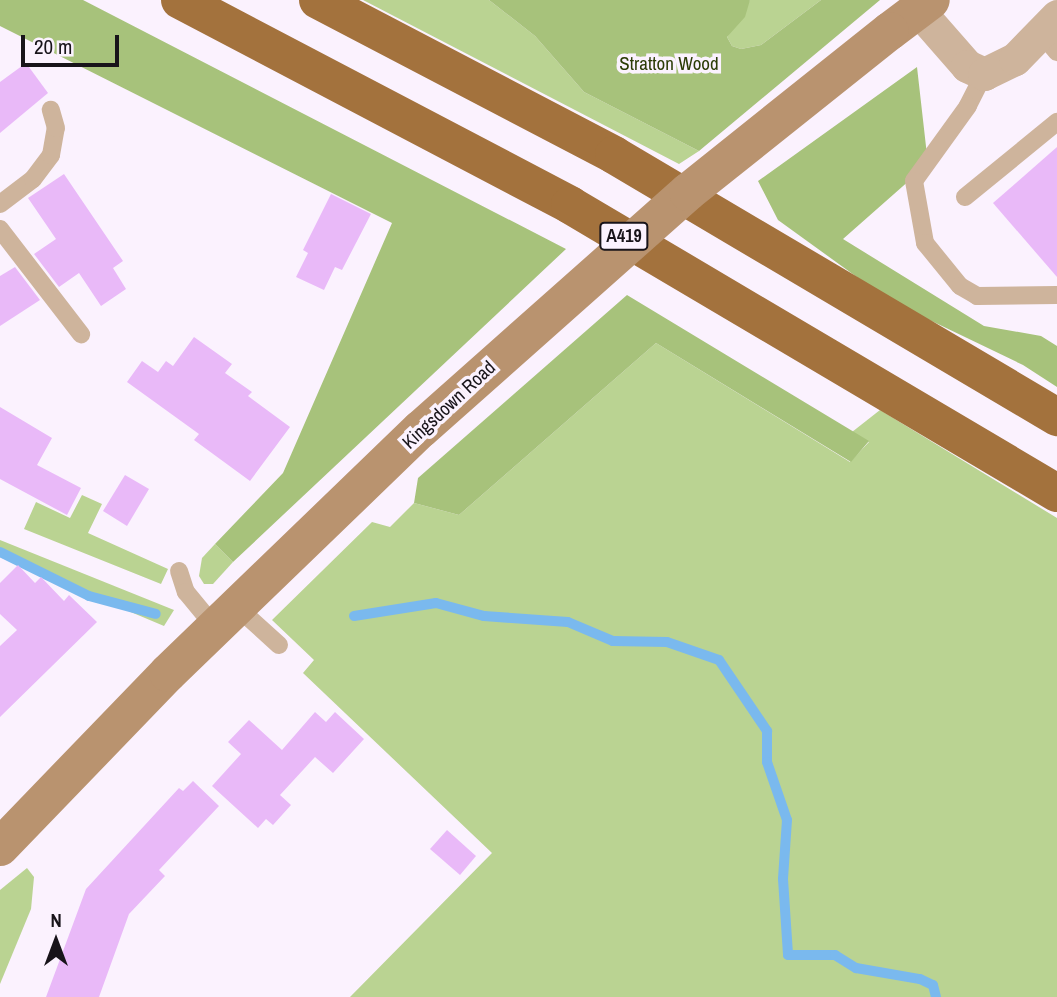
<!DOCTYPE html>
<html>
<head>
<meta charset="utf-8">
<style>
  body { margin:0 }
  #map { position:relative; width:1057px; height:997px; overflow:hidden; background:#fbf2fe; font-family:"Archivo Narrow",sans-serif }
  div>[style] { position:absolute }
  .green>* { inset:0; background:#bad392 }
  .forest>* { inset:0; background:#a7c27b }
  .stream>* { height:10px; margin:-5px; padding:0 5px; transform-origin:5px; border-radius:5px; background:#7ab9ee }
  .building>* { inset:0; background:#e9b9f8 }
  .service>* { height:18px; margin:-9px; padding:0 9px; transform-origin:9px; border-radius:9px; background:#ceb49c }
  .minor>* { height:33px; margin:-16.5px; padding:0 16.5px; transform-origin:16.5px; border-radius:16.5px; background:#ceb49c }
  .secondary>* { height:38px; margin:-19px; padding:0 19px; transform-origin:19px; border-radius:19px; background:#b9936f }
  .trunk>* { height:38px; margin:-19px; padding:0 19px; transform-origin:19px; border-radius:19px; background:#a3723d }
  .secondary-bridge>* { height:38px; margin:-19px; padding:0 19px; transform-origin:19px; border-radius:19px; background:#b9936f }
  span { translate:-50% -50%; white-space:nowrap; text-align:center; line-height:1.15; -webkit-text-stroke:7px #fbf2fe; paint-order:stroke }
  .shield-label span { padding:2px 5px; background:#fbf2fe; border:2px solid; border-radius:5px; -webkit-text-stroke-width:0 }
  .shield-label { font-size:18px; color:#18141a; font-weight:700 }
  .park-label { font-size:19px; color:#2c3c06 }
  .street-label { font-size:19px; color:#18141a }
  .north { position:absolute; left:21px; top:906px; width:70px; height:70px; -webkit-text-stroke:5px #fbf2fe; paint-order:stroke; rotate:0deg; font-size:19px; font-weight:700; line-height:28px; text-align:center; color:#18141a }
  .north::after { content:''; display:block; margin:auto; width:24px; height:32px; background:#18141a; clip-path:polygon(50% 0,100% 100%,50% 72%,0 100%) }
  .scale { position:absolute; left:21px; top:35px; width:98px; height:32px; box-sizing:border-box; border:4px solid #18141a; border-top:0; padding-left:9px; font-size:21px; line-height:24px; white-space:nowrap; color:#18141a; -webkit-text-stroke:5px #fbf2fe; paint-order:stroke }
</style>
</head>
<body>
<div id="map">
  <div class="green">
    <i style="clip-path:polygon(363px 0,489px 0,535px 36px,584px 92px,699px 151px,679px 164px)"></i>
    <i style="clip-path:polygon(750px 0,821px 0,761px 45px,741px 49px,732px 46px,727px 37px)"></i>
    <i style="clip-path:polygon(656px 343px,850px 462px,869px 442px,852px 432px,880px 410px,1057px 518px,1057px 997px,350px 997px,492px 853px,303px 673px,314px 660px,272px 620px,372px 522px,390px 527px,414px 503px,459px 515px)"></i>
    <i style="clip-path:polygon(82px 495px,102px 504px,88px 533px,168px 569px,161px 584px,24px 529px,36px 502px,70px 518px)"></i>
    <i style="clip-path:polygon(0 540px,174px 610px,164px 626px,0 557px)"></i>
    <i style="clip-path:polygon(215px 544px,233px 562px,213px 584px,204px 584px,199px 576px,202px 558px)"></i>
    <i style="clip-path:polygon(27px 868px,34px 877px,31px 909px,0 984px,0 890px)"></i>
  </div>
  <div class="forest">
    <i style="clip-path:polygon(0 0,83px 0,566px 249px,233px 562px,215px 544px,283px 473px,392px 223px,0 26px)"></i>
    <i style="clip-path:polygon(489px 0,750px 0,745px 17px,727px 37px,732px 46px,741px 49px,761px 45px,821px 0,880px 0,699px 151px,584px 92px,535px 36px)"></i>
    <i style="clip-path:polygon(917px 67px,928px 164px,843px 239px,984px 326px,1041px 336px,1057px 346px,1057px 387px,1023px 365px,890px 301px,778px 220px,758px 181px)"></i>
    <i style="clip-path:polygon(627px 295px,869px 441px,851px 462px,656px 343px,459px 515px,414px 503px,418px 478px)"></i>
  </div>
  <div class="stream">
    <i style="left:0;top:552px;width:99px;rotate:26.3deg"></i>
    <i style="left:89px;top:596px;width:69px;rotate:15deg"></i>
    <i style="left:354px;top:616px;width:83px;rotate:-9deg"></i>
    <i style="left:436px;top:603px;width:50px;rotate:15.2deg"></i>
    <i style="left:484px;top:616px;width:84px;rotate:4.1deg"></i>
    <i style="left:568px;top:622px;width:49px;rotate:22.9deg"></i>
    <i style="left:613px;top:641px;width:54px;rotate:1.1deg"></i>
    <i style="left:667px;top:642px;width:55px;rotate:19.1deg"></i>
    <i style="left:719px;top:660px;width:86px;rotate:55.9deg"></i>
    <i style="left:767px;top:731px;width:31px;rotate:90deg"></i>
    <i style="left:767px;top:762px;width:61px;rotate:71deg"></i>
    <i style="left:787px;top:820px;width:59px;rotate:93.9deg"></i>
    <i style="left:783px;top:879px;width:76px;rotate:86.2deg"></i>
    <i style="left:788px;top:955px;width:47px"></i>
    <i style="left:835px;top:955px;width:25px;rotate:32deg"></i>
    <i style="left:856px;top:968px;width:65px;rotate:9.8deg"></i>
    <i style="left:920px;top:979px;width:14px;rotate:25deg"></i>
    <i style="left:933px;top:985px;width:12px;rotate:76deg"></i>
  </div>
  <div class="building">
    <i style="clip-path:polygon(26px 63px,48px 93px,0 133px,0 82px)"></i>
    <i style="clip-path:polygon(1057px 147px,1057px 277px,993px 203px)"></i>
    <i style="clip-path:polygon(64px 174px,123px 261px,113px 268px,126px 289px,101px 306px,79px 273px,59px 287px,34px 254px,56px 239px,28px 198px)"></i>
    <i style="clip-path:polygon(331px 194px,371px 214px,342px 270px,335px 267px,324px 290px,296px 277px,308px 253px,303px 250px)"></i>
    <i style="clip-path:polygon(15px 267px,40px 300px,0 326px,0 276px)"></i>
    <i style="clip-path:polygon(194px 337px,232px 364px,225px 373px,252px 392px,248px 396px,290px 427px,250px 481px,194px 440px,199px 434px,127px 382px,142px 361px,158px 372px,166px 361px,173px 366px)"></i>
    <i style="clip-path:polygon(0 407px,52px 438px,37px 465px,81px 488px,67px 515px,0 479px)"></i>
    <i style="clip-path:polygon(125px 475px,149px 489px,127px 526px,103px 511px)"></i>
    <i style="clip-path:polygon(18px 565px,35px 583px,41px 577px,64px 601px,69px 595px,97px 622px,0 717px,0 646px,17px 630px,0 614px,0 583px)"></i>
    <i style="clip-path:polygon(315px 712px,326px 722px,335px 712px,364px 739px,333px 773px,315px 757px,280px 795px,291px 805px,273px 825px,266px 819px,258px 828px,212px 786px,241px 754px,228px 742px,249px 720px,282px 750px)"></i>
    <i style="clip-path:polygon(193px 781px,219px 806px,159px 870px,165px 876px,129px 914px,99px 997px,46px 997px,86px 889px,179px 788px,183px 791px)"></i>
    <i style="clip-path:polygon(447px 830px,476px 856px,460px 875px,430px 849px)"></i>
  </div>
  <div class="service">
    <i style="left:1041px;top:33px;width:25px;rotate:50deg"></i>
    <i style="left:984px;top:74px;width:36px;rotate:117deg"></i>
    <i style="left:968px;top:106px;width:92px;rotate:125.8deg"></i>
    <i style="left:914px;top:181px;width:63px;rotate:79.9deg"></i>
    <i style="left:925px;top:243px;width:55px;rotate:50.9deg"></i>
    <i style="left:960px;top:286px;width:20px;rotate:30deg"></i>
    <i style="left:977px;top:296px;width:80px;rotate:-0.7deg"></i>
    <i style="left:965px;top:197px;width:119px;rotate:-39.2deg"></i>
    <i style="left:0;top:204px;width:41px;rotate:-37.1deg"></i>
    <i style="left:33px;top:179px;width:30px;rotate:-53deg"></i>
    <i style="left:51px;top:155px;width:27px;rotate:-80deg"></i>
    <i style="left:56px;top:128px;width:19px;rotate:-106deg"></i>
    <i style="left:0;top:229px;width:133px;rotate:52.4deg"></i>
    <i style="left:179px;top:571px;width:22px;rotate:72deg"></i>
    <i style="left:186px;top:592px;width:45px;rotate:50.4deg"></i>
    <i style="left:236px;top:606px;width:58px;rotate:42.2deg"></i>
  </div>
  <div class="minor">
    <i style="left:918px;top:10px;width:74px;rotate:48.8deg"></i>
    <i style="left:967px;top:66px;width:19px;rotate:25deg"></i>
    <i style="left:984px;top:74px;width:34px;rotate:-26deg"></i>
    <i style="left:1015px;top:59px;width:60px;rotate:-45.7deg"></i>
  </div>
  <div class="secondary">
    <i style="left:890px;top:31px;width:51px;rotate:-37.1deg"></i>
    <i style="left:0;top:847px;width:242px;rotate:-46deg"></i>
    <i style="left:168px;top:673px;width:351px;rotate:-44deg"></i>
  </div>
  <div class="trunk">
    <i style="left:180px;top:0;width:441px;rotate:27.7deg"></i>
    <i style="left:570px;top:205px;width:566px;rotate:30.6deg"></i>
    <i style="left:318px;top:0;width:334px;rotate:27.6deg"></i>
    <i style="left:614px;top:155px;width:515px;rotate:30.6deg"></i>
  </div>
  <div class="secondary-bridge">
    <i style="left:421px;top:429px;width:357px;rotate:-41.6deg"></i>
    <i style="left:688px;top:192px;width:258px;rotate:-38.6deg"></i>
  </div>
  <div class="shield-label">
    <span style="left:624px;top:236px">A419</span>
  </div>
  <div class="park-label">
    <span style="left:669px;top:64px">Stratton Wood</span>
  </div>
  <div class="street-label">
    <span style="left:449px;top:405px;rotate:-43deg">Kingsdown Road</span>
  </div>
  <div class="north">N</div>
  <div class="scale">20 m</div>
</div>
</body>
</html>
